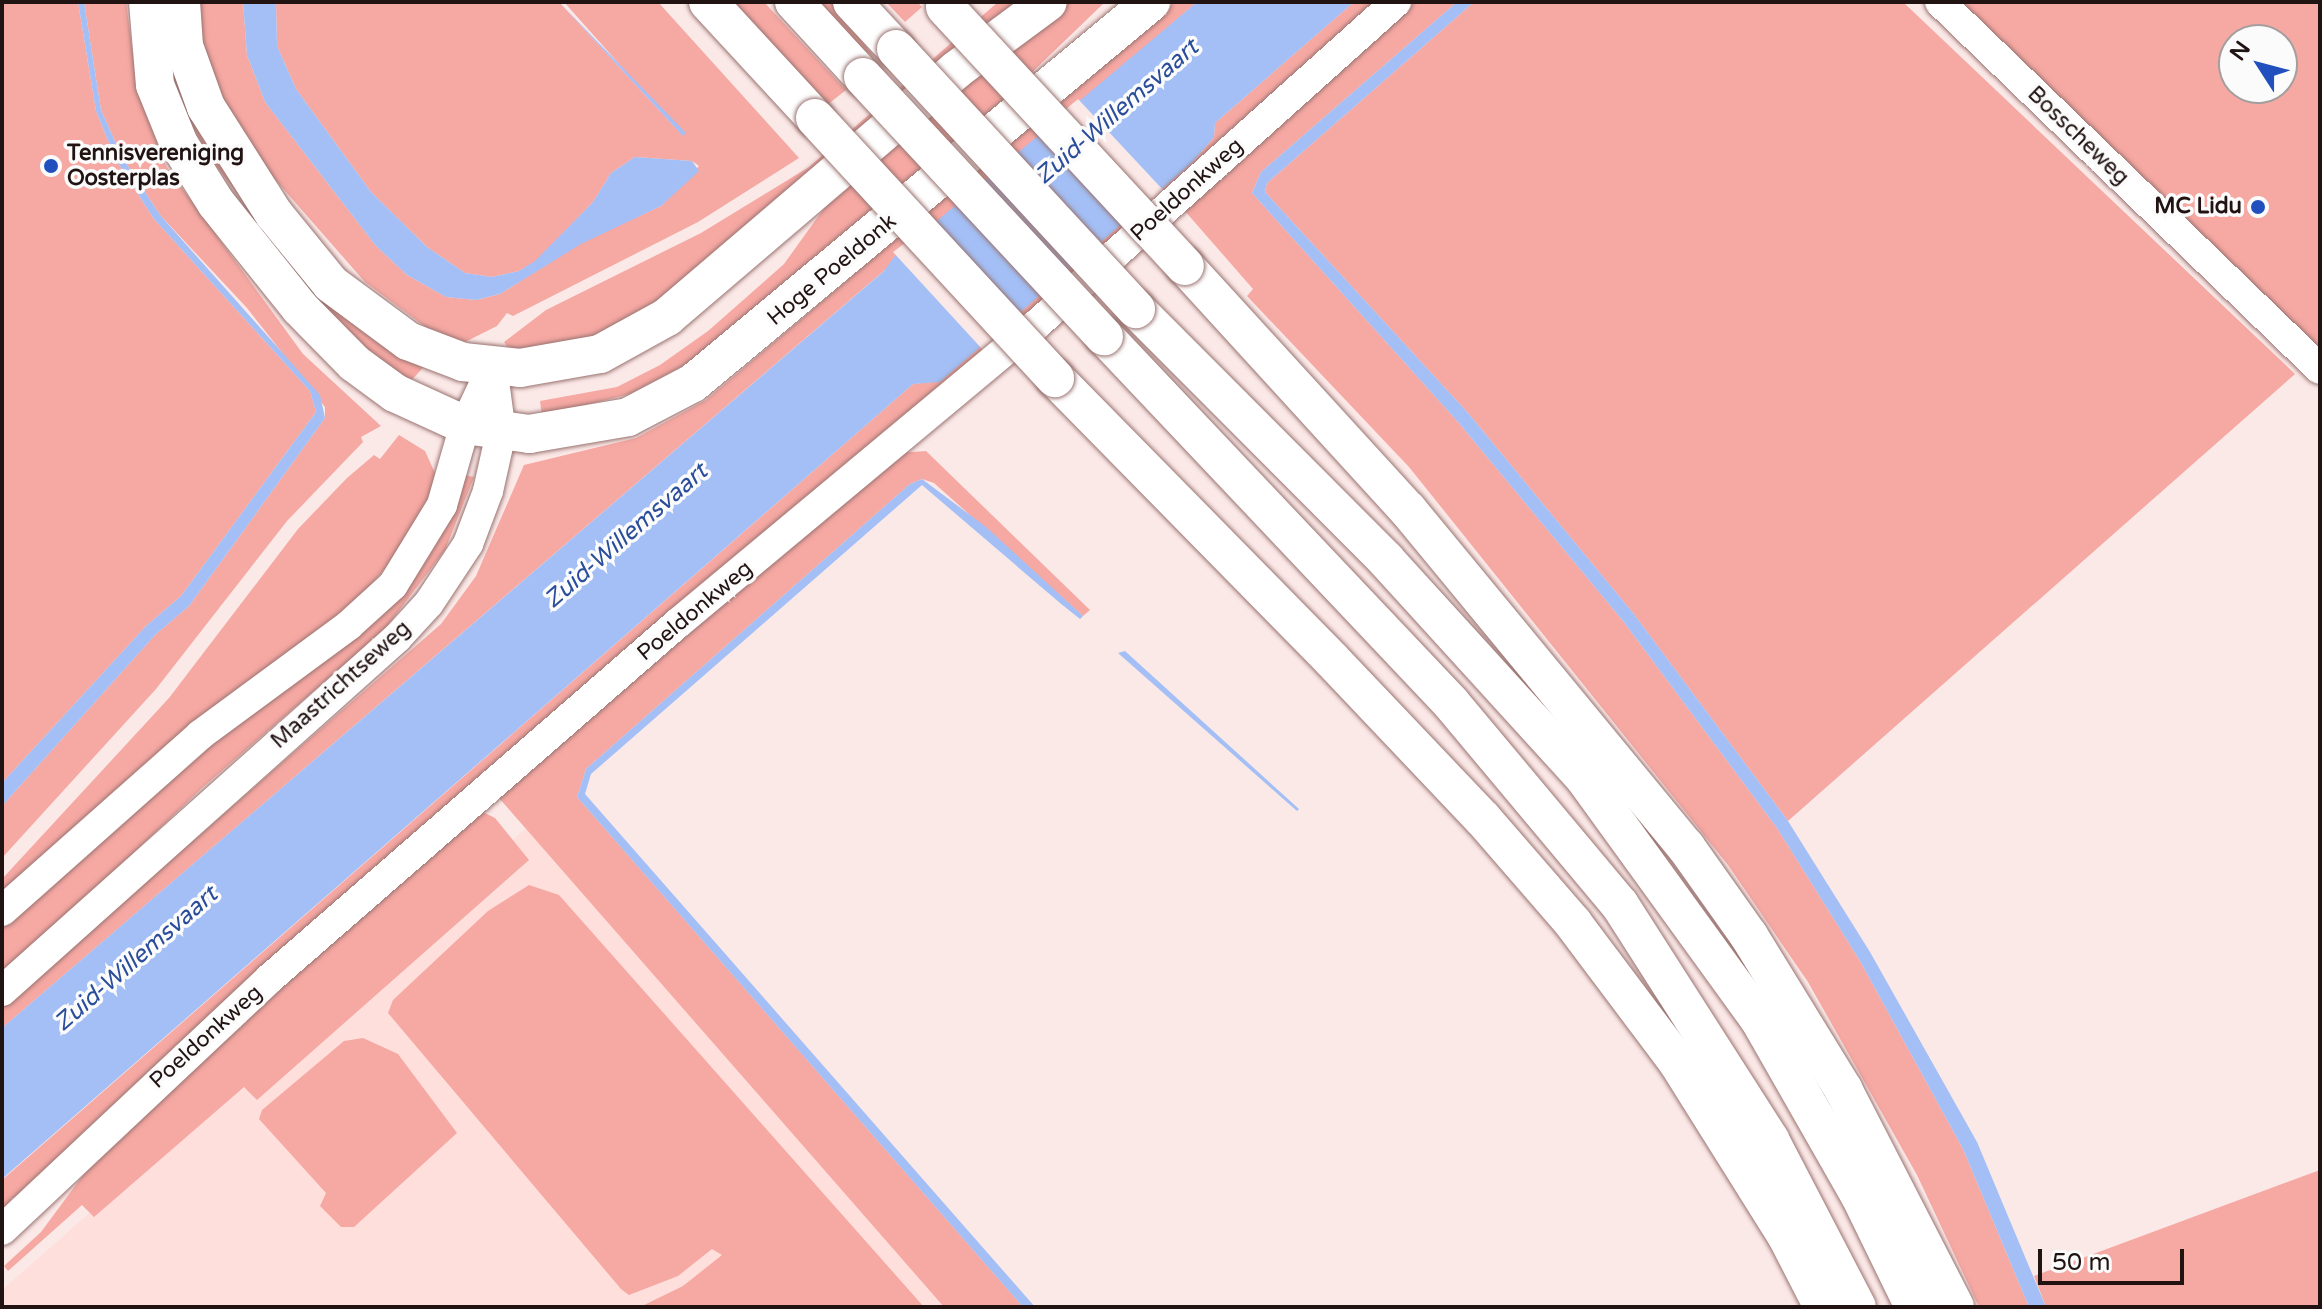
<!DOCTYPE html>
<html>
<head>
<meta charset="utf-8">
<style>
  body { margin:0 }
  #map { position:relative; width:2322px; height:1309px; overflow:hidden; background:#fbe9e8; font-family:"Varela Round",sans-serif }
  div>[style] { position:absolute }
  .built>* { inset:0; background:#fedfdc }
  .green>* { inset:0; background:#f6a8a3 }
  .water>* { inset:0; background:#a3bff5 }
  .pier>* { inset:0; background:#fbe9e8 }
  .roads { filter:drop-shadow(0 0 2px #997370) drop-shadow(0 0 2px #997370) }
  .secondary>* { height:30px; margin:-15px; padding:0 15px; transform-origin:15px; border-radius:15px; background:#fff }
  .highway>* { height:38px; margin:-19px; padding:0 19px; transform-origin:19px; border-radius:19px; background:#fff }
  .bridges { filter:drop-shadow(0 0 2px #997370) drop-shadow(0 0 2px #997370) }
  .highway-bridge>* { height:38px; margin:-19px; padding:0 19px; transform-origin:19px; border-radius:19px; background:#fff }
  .dots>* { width:22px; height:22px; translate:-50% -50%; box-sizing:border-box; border:4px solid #fbfbfb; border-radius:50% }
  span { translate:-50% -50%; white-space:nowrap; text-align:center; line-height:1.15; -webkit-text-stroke:7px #fbfbfb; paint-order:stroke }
  .street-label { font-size:22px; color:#211312 }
  .poi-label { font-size:22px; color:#211312; font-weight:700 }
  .left { translate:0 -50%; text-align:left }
  .right { translate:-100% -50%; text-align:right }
  .water-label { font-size:24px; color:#2a4d9b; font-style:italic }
  .frame { position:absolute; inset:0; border:4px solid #211312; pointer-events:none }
  .north { position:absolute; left:2218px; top:24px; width:80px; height:80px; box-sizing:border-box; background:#fbfbfb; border:2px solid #a49e9e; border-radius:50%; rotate:306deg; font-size:22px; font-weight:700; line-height:32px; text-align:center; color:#211312 }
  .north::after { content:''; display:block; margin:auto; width:28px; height:36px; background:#2150be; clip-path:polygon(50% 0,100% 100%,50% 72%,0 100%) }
  .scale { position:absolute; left:2038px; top:1249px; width:146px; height:36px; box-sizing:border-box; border:4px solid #211312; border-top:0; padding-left:10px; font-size:24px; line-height:28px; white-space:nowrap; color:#211312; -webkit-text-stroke:6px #fbfbfb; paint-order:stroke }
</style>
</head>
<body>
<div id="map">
  <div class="built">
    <i style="clip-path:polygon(572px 788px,1027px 1307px,2px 1307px,2px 1290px)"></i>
  </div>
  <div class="green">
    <i style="clip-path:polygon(2px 2px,78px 2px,96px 111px,116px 160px,154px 219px,310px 391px,316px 412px,181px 596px,146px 626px,2px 783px)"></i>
    <i style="clip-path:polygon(84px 2px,126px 2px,138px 92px,166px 166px,303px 354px,381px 426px,361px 437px,363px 442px,287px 521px,156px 689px,2px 858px,2px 806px,155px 635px,189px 606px,325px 418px,325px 407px,247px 308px,160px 215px,122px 157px,101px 110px)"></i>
    <i style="clip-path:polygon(171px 2px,193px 115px,429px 361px,410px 382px,340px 329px,205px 151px,172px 81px)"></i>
    <i style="clip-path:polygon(194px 2px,243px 2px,247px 55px,265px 102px,376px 246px,407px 275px,446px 297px,476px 300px,500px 294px,581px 243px,661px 206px,699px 166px,692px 161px,635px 157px,611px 173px,593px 202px,536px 261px,519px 271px,492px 277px,465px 273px,427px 247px,371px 192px,296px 89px,277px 46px,276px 2px,559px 2px,683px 136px,564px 2px,658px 2px,799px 158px,698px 222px,513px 316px,507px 313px,497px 326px,463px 343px,431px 331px,365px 282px,258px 160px,203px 70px)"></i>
    <i style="clip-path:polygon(728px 2px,764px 2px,846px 90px,827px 105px)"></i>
    <i style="clip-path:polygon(816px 2px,832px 2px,874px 57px,852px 41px)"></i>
    <i style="clip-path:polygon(886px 2px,917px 2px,922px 7px,905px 22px)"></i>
    <i style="clip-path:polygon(998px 2px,1029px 2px,725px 254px,609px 336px,540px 352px,508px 348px,504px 342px,546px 310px,701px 233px,809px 167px)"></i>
    <i style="clip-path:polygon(1070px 2px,1105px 2px,998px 105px,687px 364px,630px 394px,542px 416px,540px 401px,617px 387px,660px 365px,708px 331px,784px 264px,835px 193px)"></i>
    <i style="clip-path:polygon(1175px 2px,1197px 2px,2px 1028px,2px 1007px,441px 624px,476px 576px,524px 465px,636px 438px,706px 400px)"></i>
    <i style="clip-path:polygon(1354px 2px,1384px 2px,24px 1199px,11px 1198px,14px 1209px,2px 1219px,2px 1180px,913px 384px,940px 381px,1191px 164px,1214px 137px,1215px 123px)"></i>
    <i style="clip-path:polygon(1410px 2px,1457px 2px,1261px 172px,1252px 193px,1458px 422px,1623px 621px,1777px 828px,1860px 961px,1963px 1149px,2029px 1307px,1979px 1307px,1917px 1175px,1808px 982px,1728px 865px,1409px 467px,1247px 296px,1253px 289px,1184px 210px)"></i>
    <i style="clip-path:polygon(1474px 2px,1903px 2px,2295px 374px,1788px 821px,1633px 613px,1468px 413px,1265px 192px,1267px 183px)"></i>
    <i style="clip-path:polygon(evenodd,1953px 2px,2320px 2px,2320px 358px,1953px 2px,2234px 40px,2282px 40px,2282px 88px,2234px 88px,2234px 40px)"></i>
    <i style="clip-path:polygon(399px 435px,425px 451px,435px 473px,428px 500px,398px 553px,372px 584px,349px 608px,241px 686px,73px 828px,2px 897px,2px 879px,169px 698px,298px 529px,347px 478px,374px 455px,380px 459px)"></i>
    <i style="clip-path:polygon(926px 451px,1090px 610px,1083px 616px,934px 483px,922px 479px,910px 484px,586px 769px,577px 797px,1023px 1307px,944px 1307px,499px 798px,898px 453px)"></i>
    <i style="clip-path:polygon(464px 475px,474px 477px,445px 550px,385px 629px,202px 788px,2px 978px,2px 926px,104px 832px,408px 583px,436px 544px)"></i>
    <i style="clip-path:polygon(483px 812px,495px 818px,529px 860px,257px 1100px,244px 1087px,94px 1217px,82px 1205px,8px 1271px,4px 1266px,41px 1232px,101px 1151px,249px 1012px)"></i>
    <i style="clip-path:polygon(529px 885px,559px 895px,924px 1307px,640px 1307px,683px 1286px,722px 1255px,712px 1249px,678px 1276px,629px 1295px,621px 1289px,388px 1013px,393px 1000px,488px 911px)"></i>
    <i style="clip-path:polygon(363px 1038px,398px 1054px,457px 1133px,354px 1227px,341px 1227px,320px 1206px,326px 1193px,259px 1119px,262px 1110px,344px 1041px)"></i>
    <i style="clip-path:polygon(2320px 1170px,2320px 1307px,2046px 1307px,2034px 1276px)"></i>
  </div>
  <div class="water">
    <i style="clip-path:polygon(78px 2px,84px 2px,101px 110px,122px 157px,160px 215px,320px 395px,325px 418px,189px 606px,155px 635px,2px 806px,2px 783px,146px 626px,181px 596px,316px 412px,310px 391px,154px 219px,116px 160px,96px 111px)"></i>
    <i style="clip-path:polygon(243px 2px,276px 2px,277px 46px,296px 89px,371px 192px,427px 247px,465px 273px,492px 277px,519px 271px,535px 261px,593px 202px,611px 173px,635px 157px,692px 161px,699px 171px,661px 206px,581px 244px,500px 294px,476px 300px,446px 297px,407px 275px,376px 246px,265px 102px,247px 55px)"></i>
    <i style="clip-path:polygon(559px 2px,686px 133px,683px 136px)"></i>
    <i style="clip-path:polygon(1197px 2px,1354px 2px,1215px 123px,1214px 137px,1191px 164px,940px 382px,913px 384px,2px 1179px,2px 1028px,884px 271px,894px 257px)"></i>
    <i style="clip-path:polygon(1457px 2px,1474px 2px,1267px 183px,1265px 192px,1468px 413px,1633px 613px,1788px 821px,1870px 952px,1977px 1142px,2046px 1307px,2029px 1307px,1963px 1149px,1860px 961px,1777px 828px,1623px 621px,1458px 422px,1252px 193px,1261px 172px)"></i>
    <i style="clip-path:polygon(922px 479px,986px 527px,1083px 616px,1080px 619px,1060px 603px,922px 485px,591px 774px,585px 794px,1035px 1307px,1023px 1307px,577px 797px,586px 769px,910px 484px)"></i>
    <i style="clip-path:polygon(1125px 651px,1299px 809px,1297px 811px,1118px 653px)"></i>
  </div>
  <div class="pier">
    <i style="clip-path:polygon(1078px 99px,1165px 192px,1126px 226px,1039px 132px)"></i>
    <i style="clip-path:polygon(934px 221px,1022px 316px,983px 350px,893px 252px)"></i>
  </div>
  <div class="roads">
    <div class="secondary">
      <i style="left:1940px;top:2px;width:528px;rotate:44deg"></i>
      <i style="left:2px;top:911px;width:265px;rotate:-41.6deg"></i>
      <i style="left:200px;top:735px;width:185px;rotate:-36.4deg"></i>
      <i style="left:349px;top:625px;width:59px;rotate:-42.3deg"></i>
      <i style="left:393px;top:585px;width:94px;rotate:-58.5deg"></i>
      <i style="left:442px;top:505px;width:83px;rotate:-74deg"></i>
      <i style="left:465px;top:425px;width:63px;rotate:-64.7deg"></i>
      <i style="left:2px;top:991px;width:530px;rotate:-41.79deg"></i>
      <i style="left:397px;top:638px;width:47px;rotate:-47.6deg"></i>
      <i style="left:429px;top:603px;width:71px;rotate:-56.5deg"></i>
      <i style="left:468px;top:544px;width:57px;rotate:-69.3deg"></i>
      <i style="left:488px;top:491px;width:59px;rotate:-77.4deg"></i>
      <i style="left:501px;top:433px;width:68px;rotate:-97.7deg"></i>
      <i style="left:2px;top:1230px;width:366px;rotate:-43.2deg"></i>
      <i style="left:269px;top:979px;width:542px;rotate:-41.04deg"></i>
      <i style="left:678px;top:623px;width:466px;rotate:-39.8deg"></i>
      <i style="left:1036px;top:325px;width:484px;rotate:-41.9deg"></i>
    </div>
    <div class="highway">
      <i style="left:148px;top:2px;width:83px;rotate:85.2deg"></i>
      <i style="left:155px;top:85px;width:64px;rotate:67.9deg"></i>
      <i style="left:179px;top:144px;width:70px;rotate:57.9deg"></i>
      <i style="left:216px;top:203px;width:134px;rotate:51.3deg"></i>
      <i style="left:300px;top:308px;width:77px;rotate:45.5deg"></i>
      <i style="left:354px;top:363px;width:51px;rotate:36.2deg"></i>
      <i style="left:395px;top:393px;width:77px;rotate:24.6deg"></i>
      <i style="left:465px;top:425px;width:65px;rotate:8deg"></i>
      <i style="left:529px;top:434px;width:100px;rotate:-9.7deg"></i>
      <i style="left:628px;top:417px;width:73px;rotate:-27.6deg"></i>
      <i style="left:693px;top:383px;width:596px;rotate:-39.76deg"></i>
      <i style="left:181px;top:2px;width:44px;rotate:86.1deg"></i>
      <i style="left:184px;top:46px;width:65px;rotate:70.2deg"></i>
      <i style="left:206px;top:107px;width:127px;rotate:57.6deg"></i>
      <i style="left:274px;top:214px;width:90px;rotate:50.8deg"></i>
      <i style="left:331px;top:284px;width:96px;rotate:36.5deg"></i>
      <i style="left:408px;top:341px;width:59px;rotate:20.9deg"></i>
      <i style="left:463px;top:362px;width:57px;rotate:6deg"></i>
      <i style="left:520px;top:368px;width:81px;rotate:-9.9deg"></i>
      <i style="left:600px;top:354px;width:77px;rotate:-28.9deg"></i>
      <i style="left:667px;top:317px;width:380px;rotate:-40.5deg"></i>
      <i style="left:956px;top:70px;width:114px;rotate:-36.5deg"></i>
      <i style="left:708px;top:2px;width:158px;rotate:47.3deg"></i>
      <i style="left:794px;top:2px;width:102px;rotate:47.4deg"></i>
      <i style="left:852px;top:2px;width:64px;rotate:46.9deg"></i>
      <i style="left:1185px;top:266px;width:331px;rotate:47.6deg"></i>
      <i style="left:1408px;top:510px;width:437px;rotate:50.5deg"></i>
      <i style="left:1686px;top:847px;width:109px;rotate:54.7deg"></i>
      <i style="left:1749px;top:936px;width:180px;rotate:58.4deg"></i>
      <i style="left:1843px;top:1089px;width:245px;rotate:62.8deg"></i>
      <i style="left:1136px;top:309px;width:354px;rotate:45.1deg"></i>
      <i style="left:1386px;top:560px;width:296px;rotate:47.7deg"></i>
      <i style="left:1585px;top:779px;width:296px;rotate:54.1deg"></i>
      <i style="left:1759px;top:1019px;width:202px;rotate:60.3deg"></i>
      <i style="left:1859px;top:1194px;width:126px;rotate:64deg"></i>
      <i style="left:1104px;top:336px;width:505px;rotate:46.6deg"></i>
      <i style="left:1451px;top:703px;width:263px;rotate:50.1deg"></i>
      <i style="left:1620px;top:905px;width:279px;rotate:57.4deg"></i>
      <i style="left:1770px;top:1140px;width:188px;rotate:62.5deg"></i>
      <i style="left:1055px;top:378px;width:395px;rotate:45.5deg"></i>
      <i style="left:1332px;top:660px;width:219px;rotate:46.5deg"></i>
      <i style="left:1483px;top:819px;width:138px;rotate:49.1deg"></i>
      <i style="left:1573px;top:923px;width:175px;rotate:53.1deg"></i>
      <i style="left:1678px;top:1063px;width:203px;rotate:57.9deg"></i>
      <i style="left:1786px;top:1235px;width:81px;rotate:62.8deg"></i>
    </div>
  </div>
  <div class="bridges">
    <div class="highway-bridge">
      <i style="left:945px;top:7px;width:353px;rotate:47.2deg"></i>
      <i style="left:896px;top:49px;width:354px;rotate:47.3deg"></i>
      <i style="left:863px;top:77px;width:354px;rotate:47.1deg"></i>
      <i style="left:815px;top:118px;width:354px;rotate:47.3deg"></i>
    </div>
  </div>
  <div class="dots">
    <i style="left:51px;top:166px;background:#2150be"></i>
    <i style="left:2258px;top:207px;background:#2150be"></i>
  </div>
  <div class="street-label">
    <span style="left:2078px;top:136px;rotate:44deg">Bosscheweg</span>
    <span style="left:1187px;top:190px;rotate:-42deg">Poeldonkweg</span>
    <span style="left:832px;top:270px;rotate:-40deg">Hoge Poeldonk</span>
    <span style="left:695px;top:611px;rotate:-40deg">Poeldonkweg</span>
    <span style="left:341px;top:685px;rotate:-42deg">Maastrichtseweg</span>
    <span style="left:206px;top:1037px;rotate:-42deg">Poeldonkweg</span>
  </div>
  <div class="poi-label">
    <span class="left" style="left:67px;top:166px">Tennisvereniging<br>Oosterplas</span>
    <span class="right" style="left:2242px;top:207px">MC Lidu</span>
  </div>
  <div class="water-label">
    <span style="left:1117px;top:112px;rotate:-41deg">Zuid-Willemsvaart</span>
    <span style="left:626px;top:536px;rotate:-41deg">Zuid-Willemsvaart</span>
    <span style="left:136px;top:959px;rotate:-41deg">Zuid-Willemsvaart</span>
  </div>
  <div class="frame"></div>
  <div class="north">N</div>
  <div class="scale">50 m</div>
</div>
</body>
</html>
